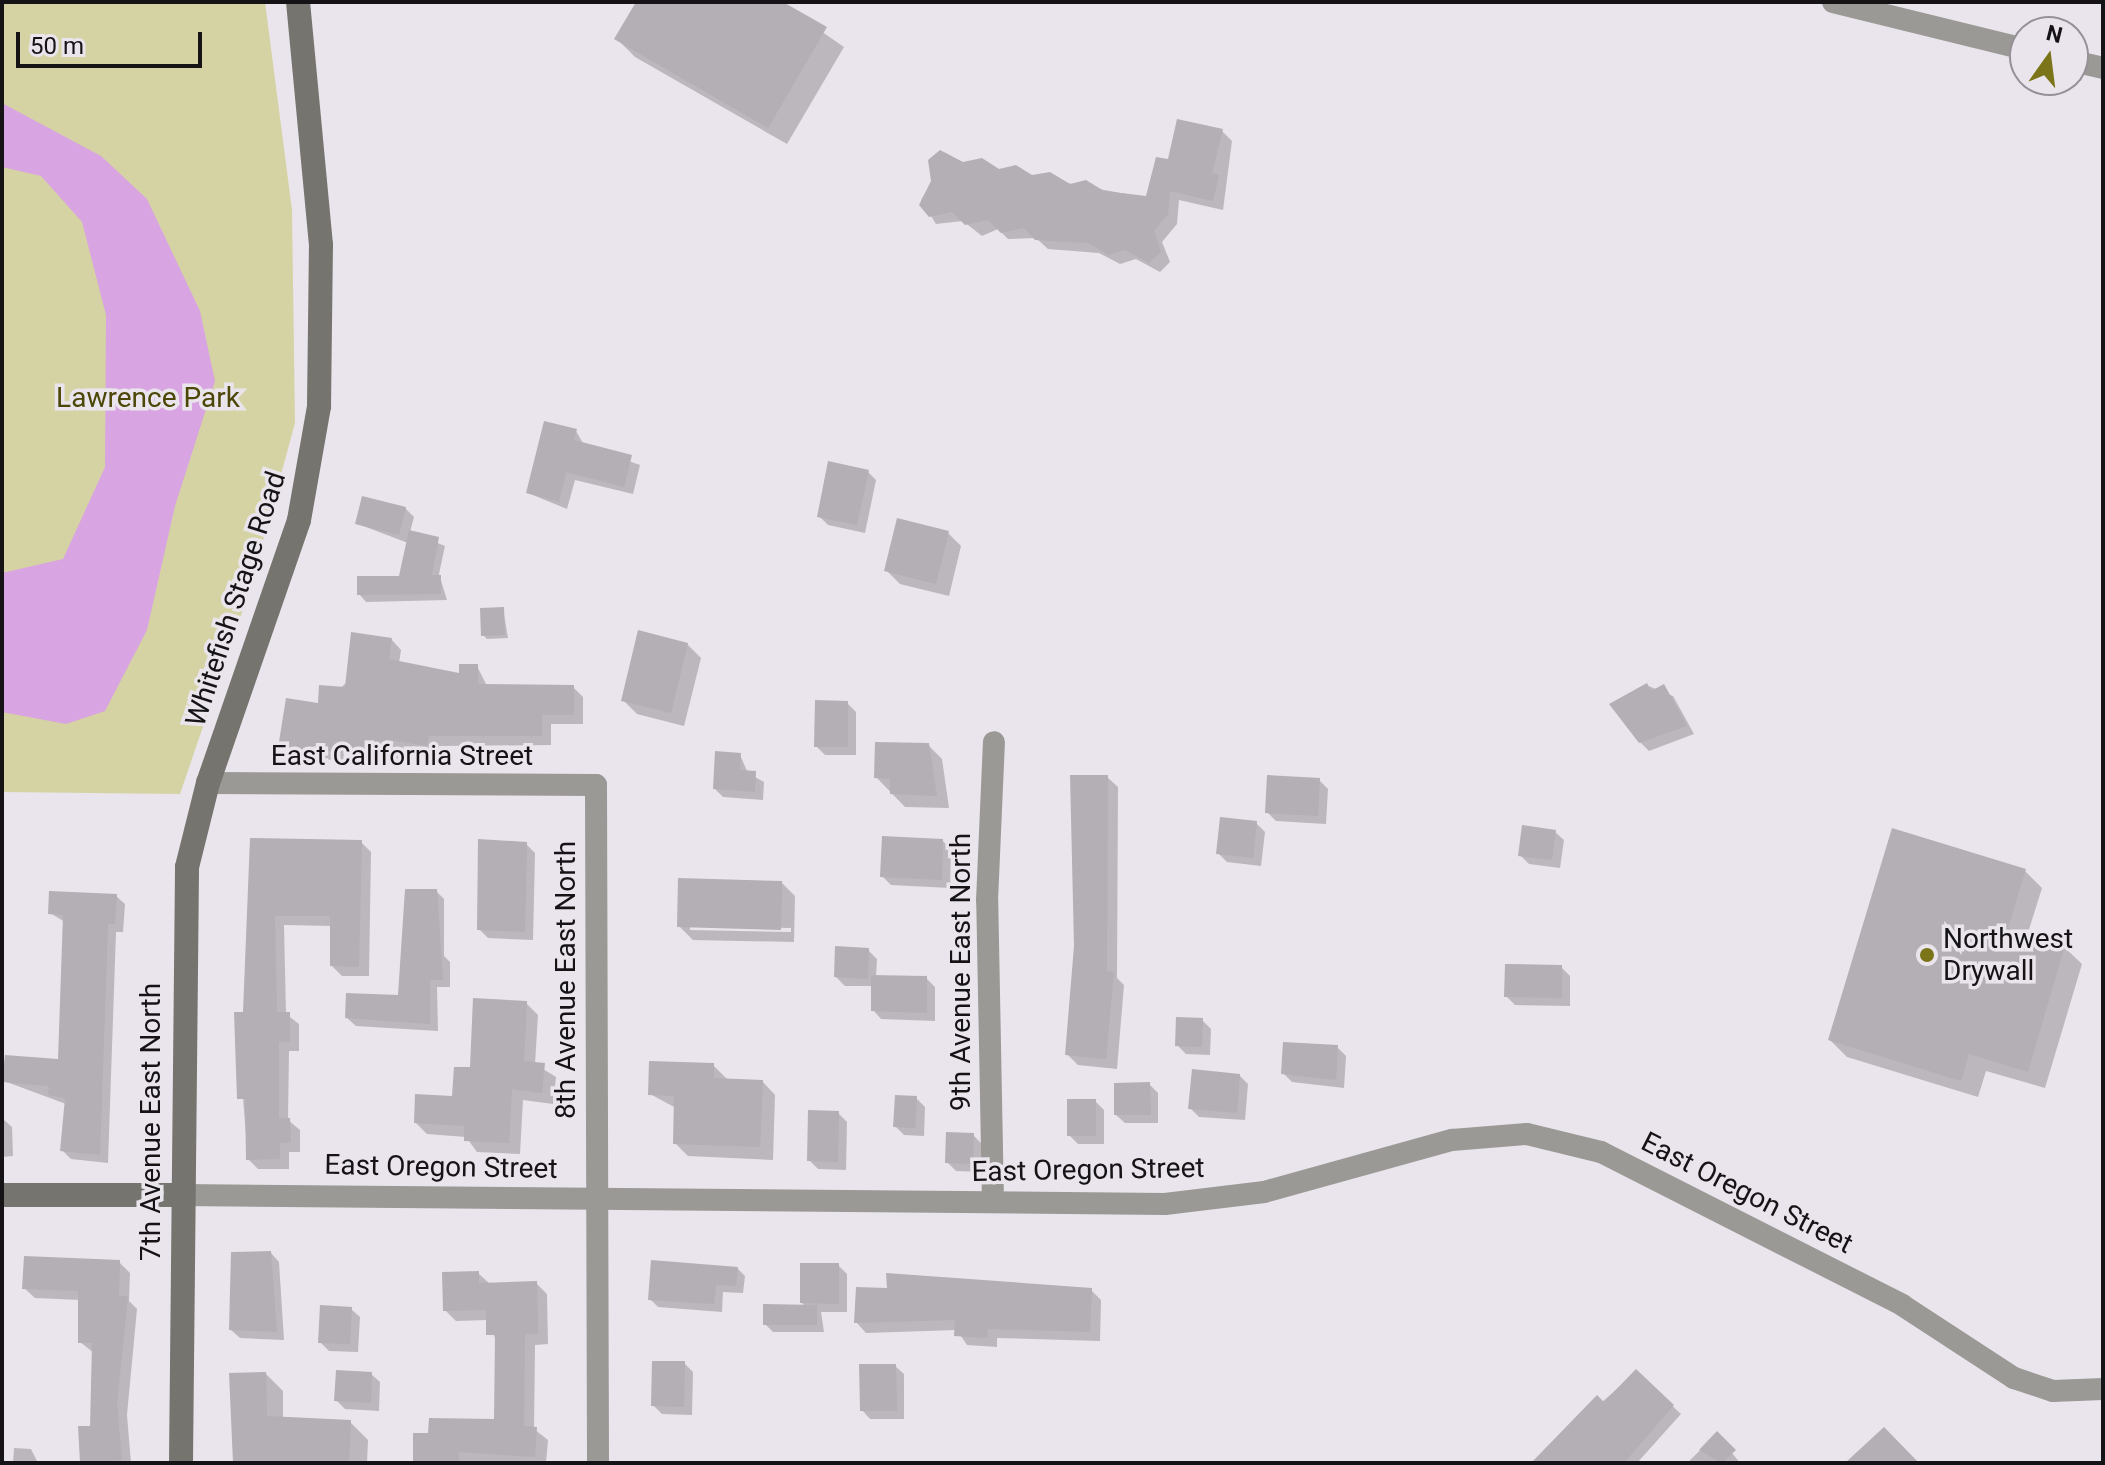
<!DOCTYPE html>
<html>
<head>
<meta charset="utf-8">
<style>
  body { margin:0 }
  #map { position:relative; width:2105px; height:1465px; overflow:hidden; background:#eae5ec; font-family:Roboto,sans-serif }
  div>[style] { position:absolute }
  .green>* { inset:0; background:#d5d3a4 }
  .water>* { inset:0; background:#d8a4e1 }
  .shadow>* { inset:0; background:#0003 }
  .building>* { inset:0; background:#b4aeb5 }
  .street>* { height:22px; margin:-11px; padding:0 11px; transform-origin:11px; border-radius:11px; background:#9a9996 }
  .secondary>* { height:24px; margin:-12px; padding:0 12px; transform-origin:12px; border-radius:12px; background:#75746f }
  .dots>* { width:22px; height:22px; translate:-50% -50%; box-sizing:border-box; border:4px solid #eae5ec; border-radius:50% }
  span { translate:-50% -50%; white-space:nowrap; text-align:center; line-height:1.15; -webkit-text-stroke:7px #eae5ec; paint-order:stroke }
  .park-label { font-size:28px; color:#4c4707 }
  .street-label { font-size:28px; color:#151316 }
  .poi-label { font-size:28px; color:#151316 }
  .left { translate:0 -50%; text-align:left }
  .frame { position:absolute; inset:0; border:4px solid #151316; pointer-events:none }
  .north { position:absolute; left:2009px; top:16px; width:80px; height:80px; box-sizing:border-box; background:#eae5ec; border:2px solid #959196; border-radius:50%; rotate:14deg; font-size:22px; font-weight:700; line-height:32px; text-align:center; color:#151316 }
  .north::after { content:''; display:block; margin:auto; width:28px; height:36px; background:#7b7418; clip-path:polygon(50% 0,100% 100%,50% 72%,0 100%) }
  .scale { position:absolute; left:16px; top:32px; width:186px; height:36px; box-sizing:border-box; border:4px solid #151316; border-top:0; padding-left:10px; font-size:24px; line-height:28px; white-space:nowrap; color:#151316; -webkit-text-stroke:6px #eae5ec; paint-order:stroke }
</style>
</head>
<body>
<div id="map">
  <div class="green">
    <i style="clip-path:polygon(2px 2px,265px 2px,292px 210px,295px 423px,249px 592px,180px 794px,2px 792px)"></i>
  </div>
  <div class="water">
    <i style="clip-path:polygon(2px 103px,101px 156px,147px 199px,200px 311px,215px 381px,175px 506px,147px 630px,105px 711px,66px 724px,2px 712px,2px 573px,63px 559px,105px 467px,106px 315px,82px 222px,41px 176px,2px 167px)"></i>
  </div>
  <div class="shadow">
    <i style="clip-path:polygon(638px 2px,779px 2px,844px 47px,787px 144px,635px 57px,616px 38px)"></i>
    <i style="clip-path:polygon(1222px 131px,1232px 141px,1223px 210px,1179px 200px,1177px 224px,1162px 242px,1170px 262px,1160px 272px,1136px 259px,1120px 264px,1099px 253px,1048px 249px,1036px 238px,1008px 239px,998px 229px,982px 236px,963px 221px,936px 224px,921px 200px,933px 181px,933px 157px,946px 153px,962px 164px,1148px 198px,1170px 162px)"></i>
    <i style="clip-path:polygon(576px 431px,584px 445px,640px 465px,633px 494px,575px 480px,567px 509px,528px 493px)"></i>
    <i style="clip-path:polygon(868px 472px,876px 480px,865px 533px,828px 525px,819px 516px)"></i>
    <i style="clip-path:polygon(405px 508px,414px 517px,410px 532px,445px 546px,439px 574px,447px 600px,366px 602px,359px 594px,400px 578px,408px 543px,358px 524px)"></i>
    <i style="clip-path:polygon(948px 533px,961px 546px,949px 596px,900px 584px,886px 570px)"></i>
    <i style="clip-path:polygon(503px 609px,508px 638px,487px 639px,483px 635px)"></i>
    <i style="clip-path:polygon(391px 639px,401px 650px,399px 663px,461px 676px,477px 666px,487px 686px,573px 687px,583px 697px,583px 724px,551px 724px,551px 745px,439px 746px,437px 755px,399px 749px,397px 764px,290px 757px,280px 747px)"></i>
    <i style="clip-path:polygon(687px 644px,701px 658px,684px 726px,637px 714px,623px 700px)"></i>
    <i style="clip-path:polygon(1646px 685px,1673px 696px,1694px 734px,1649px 751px,1640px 742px)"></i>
    <i style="clip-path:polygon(847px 703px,856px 712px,856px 755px,825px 755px,816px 746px)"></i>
    <i style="clip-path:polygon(928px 745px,942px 759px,949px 808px,905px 807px,876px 777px)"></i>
    <i style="clip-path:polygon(740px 755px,748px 773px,764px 782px,763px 800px,723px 797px,715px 789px)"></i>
    <i style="clip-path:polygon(1107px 777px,1118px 787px,1117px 978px,1124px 985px,1117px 1069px,1078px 1065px,1067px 1054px)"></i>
    <i style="clip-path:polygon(1319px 780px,1328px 789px,1326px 824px,1276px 821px,1267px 812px)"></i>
    <i style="clip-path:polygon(1256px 823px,1265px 832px,1261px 866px,1227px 862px,1218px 853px)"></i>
    <i style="clip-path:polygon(1555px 832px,1564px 840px,1560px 868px,1529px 864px,1520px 855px)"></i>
    <i style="clip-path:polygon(252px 840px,361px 842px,371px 852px,369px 976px,342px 976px,332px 966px,332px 926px,284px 925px,286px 1014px,299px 1024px,299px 1051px,289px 1051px,288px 1120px,300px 1130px,300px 1152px,289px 1152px,289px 1169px,258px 1169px,248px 1159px,236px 1014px,245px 1014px)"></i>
    <i style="clip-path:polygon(943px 841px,951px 850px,950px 888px,891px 885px,883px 877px)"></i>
    <i style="clip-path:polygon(526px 844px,535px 853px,533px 940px,488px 938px,479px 929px)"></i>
    <i style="clip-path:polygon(2024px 870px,2042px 888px,2027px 936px,2064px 947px,2082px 964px,2045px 1088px,1986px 1071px,1978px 1097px,1847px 1057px,1830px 1040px)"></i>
    <i style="clip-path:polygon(evenodd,782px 883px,795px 896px,794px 942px,693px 940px,679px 926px,782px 883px,690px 926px,791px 928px,791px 932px,690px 930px,690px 926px)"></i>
    <i style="clip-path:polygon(436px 891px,444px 899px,444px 956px,450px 962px,450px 987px,437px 987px,438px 1031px,356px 1026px,347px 1018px,400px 997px)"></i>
    <i style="clip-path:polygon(116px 896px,125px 904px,123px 932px,116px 932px,108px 1163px,71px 1159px,62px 1150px,66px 1104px,4px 1081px,60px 1061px,65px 922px,50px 913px)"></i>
    <i style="clip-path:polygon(868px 950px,877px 959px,876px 977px,926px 978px,935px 987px,935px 1021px,881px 1019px,873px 1010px,873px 986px,845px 986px,836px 977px)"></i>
    <i style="clip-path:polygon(1561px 967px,1570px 976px,1570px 1006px,1515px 1005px,1506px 996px)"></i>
    <i style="clip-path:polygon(526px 1003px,538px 1015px,535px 1064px,556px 1077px,553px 1104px,523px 1100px,520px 1154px,477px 1152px,466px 1137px,427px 1134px,416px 1123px,454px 1098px)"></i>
    <i style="clip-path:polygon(1202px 1020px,1211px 1029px,1210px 1055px,1186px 1054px,1177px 1045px)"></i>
    <i style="clip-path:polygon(1337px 1047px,1346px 1056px,1344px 1088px,1292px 1082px,1283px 1073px)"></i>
    <i style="clip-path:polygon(713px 1065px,727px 1079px,762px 1081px,775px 1095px,773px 1160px,688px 1156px,675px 1143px,676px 1108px,650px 1094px)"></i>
    <i style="clip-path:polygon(1239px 1075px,1248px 1084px,1245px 1120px,1199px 1117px,1190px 1108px)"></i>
    <i style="clip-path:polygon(1149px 1084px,1158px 1093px,1158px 1123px,1125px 1123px,1116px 1115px)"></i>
    <i style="clip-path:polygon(916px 1098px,925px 1107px,924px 1136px,904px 1135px,895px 1126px)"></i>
    <i style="clip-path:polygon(1095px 1101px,1104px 1110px,1104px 1144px,1078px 1144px,1069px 1135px)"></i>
    <i style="clip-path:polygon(838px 1113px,847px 1122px,846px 1170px,818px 1169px,809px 1160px)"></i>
    <i style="clip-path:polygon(2px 1118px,12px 1127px,13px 1156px,2px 1157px)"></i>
    <i style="clip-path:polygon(973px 1135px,982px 1144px,981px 1172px,956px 1171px,947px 1162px)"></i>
    <i style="clip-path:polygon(271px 1253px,279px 1262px,284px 1340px,240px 1338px,231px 1330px)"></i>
    <i style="clip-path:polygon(119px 1262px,130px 1273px,129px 1301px,137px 1309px,127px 1415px,131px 1463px,82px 1463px,92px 1428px,94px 1353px,80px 1342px,80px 1300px,35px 1298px,24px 1288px)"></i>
    <i style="clip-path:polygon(838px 1265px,847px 1274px,847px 1312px,821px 1312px,824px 1332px,773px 1332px,765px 1324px,806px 1307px,802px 1303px)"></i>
    <i style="clip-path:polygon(737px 1268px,745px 1276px,743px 1293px,723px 1292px,722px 1312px,658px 1307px,650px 1299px)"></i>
    <i style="clip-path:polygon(478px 1273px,490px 1284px,536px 1283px,547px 1294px,548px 1344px,535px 1345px,534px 1429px,548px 1440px,546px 1463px,415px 1463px,430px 1435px,496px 1421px,497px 1343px,488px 1320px,456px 1321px,445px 1310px)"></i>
    <i style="clip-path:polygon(888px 1275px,1091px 1290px,1101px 1300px,1100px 1341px,997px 1338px,997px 1347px,967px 1345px,957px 1330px,866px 1333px,856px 1322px,889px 1290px)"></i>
    <i style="clip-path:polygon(351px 1309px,360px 1317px,358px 1352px,329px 1351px,320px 1342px)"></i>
    <i style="clip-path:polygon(684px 1363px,693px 1372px,692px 1415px,662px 1414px,653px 1405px)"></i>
    <i style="clip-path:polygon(895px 1366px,904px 1374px,904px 1419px,870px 1419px,862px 1410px)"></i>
    <i style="clip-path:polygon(1636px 1372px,1681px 1414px,1637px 1463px,1533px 1463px)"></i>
    <i style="clip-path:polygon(266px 1374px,283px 1391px,283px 1419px,350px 1422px,368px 1440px,367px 1463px,235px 1463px)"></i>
    <i style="clip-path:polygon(371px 1374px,380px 1382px,379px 1411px,345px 1409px,336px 1400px)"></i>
    <i style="clip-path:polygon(1717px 1434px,1740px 1463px,1687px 1463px)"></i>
    <i style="clip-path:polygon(14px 1448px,31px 1449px,38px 1463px,13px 1463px)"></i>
  </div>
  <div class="building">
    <i style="clip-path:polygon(636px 2px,783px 2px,827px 27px,768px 128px,614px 39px)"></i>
    <i style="clip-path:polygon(1177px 119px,1223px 129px,1212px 173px,1219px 175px,1213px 201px,1170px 191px,1168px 214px,1154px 231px,1161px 252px,1149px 263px,1125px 250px,1109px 255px,1088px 243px,1035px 240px,1024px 228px,1001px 233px,988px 220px,965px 225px,952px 212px,929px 217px,919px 205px,931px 181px,928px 160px,940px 150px,963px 162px,982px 158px,999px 169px,1016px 165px,1032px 175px,1050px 172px,1070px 184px,1086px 180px,1104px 191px,1146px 196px,1156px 157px,1168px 159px)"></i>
    <i style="clip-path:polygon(544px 421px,577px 429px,574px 440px,632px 455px,624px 487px,566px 472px,559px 502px,526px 493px)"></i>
    <i style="clip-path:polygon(828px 461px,869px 470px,857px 525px,817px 517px)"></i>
    <i style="clip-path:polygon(362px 496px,406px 507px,399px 535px,355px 524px)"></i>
    <i style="clip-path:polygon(897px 518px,949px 531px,936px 584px,884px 571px)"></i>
    <i style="clip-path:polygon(409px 530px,439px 537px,432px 575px,441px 575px,441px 594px,357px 595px,357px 576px,399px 576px)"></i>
    <i style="clip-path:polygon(504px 607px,505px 635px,481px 636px,480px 608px)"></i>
    <i style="clip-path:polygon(638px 630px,688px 643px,671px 713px,621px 701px)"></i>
    <i style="clip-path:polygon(351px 632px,392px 638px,389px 659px,459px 673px,459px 664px,478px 664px,478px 684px,574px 685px,574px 715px,542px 715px,542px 736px,429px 736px,427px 746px,389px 740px,387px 754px,278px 748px,286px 698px,318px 703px,319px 685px,345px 687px)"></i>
    <i style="clip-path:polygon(1647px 683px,1651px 691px,1664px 684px,1687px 726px,1639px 743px,1609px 704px)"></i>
    <i style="clip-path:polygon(815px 700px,848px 701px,848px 747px,814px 747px)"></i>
    <i style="clip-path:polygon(875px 742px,929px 743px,937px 796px,890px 794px,890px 779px,874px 778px)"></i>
    <i style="clip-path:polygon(715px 751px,741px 753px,740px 770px,756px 771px,755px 792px,713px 789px)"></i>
    <i style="clip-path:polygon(1070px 775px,1108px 775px,1107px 971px,1114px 972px,1106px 1059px,1065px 1055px,1074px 946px)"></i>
    <i style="clip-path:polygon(1267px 775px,1320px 778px,1318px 816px,1265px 813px)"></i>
    <i style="clip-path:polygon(1220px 817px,1257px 821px,1253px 858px,1216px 854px)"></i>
    <i style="clip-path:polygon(1522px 825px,1556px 830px,1552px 860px,1518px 856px)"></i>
    <i style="clip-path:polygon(1892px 828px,2026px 869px,2008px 928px,2065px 945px,2028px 1072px,1969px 1054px,1961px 1081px,1828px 1040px)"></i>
    <i style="clip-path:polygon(882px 836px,943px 839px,942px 880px,880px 877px)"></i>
    <i style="clip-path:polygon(250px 838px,362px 840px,359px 967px,330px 966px,330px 916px,275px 916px,277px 1012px,290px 1012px,290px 1042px,279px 1042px,279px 1118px,290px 1118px,291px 1142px,280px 1143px,280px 1159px,246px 1160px,245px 1099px,237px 1099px,234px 1012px,243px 1012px)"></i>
    <i style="clip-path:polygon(478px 839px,527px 842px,525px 932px,477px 930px)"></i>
    <i style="clip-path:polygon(678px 878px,782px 881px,781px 930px,677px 927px)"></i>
    <i style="clip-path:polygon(405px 889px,437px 889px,443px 980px,430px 980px,430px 1024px,345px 1018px,346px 993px,398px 995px)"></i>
    <i style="clip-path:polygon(49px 891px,117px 894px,115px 924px,108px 924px,100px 1155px,60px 1151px,65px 1098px,48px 1095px,49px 1086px,2px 1082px,5px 1055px,58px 1059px,63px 915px,48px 914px)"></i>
    <i style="clip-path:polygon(835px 946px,869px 948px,868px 979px,834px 977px)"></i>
    <i style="clip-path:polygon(1505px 964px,1562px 965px,1562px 998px,1504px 997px)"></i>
    <i style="clip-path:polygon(871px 975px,927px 976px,927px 1013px,871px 1011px)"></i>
    <i style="clip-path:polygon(473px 998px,527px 1001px,524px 1061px,545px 1063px,542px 1093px,512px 1089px,509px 1143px,464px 1141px,464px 1126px,414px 1123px,415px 1094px,452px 1096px,454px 1067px,470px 1067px)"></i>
    <i style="clip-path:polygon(1176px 1017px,1203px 1018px,1202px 1047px,1175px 1046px)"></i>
    <i style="clip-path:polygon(1283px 1042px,1338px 1045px,1336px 1080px,1281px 1074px)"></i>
    <i style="clip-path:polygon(649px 1061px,714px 1063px,714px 1078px,763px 1080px,760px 1147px,673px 1144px,674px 1096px,648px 1095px)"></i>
    <i style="clip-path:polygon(1192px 1069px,1240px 1074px,1237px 1113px,1188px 1109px)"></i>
    <i style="clip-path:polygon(1150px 1082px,1151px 1115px,1114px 1115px,1114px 1083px)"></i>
    <i style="clip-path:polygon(895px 1095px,917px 1096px,915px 1128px,893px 1127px)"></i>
    <i style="clip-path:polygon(1067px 1099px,1096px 1099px,1096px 1136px,1067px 1136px)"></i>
    <i style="clip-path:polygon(808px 1110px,839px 1111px,838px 1162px,807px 1161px)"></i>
    <i style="clip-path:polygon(946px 1132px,974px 1133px,973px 1164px,945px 1163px)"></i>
    <i style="clip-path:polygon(271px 1251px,277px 1332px,229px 1330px,231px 1252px)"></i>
    <i style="clip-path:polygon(24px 1256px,120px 1260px,119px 1296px,128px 1296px,117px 1403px,122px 1460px,80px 1463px,78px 1426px,90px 1426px,92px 1343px,78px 1343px,78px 1291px,22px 1289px)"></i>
    <i style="clip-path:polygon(651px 1260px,738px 1267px,736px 1286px,716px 1285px,714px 1304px,648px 1300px)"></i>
    <i style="clip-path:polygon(800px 1263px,839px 1263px,839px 1304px,800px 1303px)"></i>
    <i style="clip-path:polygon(479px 1271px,479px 1283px,537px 1281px,538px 1334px,525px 1334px,524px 1426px,537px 1427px,535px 1457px,459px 1452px,459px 1463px,413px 1463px,413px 1433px,428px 1433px,429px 1418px,494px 1419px,495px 1335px,486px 1335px,486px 1310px,443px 1311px,442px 1272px)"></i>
    <i style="clip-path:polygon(886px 1273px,1092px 1288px,1090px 1332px,988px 1329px,987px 1338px,954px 1336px,955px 1320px,854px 1323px,856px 1287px,887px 1288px)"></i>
    <i style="clip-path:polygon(763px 1304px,817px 1305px,817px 1325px,763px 1325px)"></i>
    <i style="clip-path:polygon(320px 1305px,352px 1307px,350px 1344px,318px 1343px)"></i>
    <i style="clip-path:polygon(652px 1361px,685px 1361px,684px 1407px,651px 1406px)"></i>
    <i style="clip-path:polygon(859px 1364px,896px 1364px,897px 1411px,860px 1411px)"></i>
    <i style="clip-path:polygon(1636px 1369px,1674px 1405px,1624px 1463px,1531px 1463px,1597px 1395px,1604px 1402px)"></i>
    <i style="clip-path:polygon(336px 1370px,372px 1372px,371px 1403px,334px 1401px)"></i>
    <i style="clip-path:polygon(266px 1372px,267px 1416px,351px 1420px,349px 1463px,233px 1463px,229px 1373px)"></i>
    <i style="clip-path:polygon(1884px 1427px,1919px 1463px,1845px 1463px)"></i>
    <i style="clip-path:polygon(1717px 1431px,1736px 1450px,1722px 1463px,1699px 1450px)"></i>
  </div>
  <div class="street">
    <i style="left:1833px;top:2px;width:198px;rotate:13.8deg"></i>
    <i style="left:2073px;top:61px;width:31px;rotate:13deg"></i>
    <i style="left:208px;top:783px;width:388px;rotate:0.3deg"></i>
    <i style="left:596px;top:785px;width:678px;rotate:89.83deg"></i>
    <i style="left:180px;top:1195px;width:985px;rotate:0.52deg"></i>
    <i style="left:1165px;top:1204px;width:100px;rotate:-6.9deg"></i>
    <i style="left:1264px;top:1192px;width:195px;rotate:-15.5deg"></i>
    <i style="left:1452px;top:1140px;width:75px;rotate:-4.6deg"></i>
    <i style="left:1527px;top:1134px;width:76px;rotate:13.7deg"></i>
    <i style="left:1601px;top:1152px;width:338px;rotate:26.9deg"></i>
    <i style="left:1902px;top:1305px;width:134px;rotate:33.1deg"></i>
    <i style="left:2014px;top:1378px;width:41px;rotate:18.4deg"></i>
    <i style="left:2053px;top:1391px;width:50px;rotate:-2.3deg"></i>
    <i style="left:993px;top:1202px;width:301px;rotate:-91.1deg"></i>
    <i style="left:987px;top:901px;width:159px;rotate:-87.5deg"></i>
  </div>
  <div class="secondary">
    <i style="left:2px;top:1195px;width:178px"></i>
    <i style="left:181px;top:1463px;width:596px;rotate:-89.42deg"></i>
    <i style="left:187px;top:867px;width:87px;rotate:-76deg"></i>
    <i style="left:208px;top:783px;width:278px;rotate:-70.9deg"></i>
    <i style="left:299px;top:520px;width:116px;rotate:-80deg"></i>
    <i style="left:319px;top:406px;width:161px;rotate:-89.3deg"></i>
    <i style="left:321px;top:245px;width:244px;rotate:-95.4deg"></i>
  </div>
  <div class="dots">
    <i style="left:1927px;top:955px;background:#7b7418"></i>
  </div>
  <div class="park-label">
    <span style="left:148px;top:398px">Lawrence Park</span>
  </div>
  <div class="street-label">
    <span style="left:236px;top:599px;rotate:-72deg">Whitefish Stage Road</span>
    <span style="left:402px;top:756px">East California Street</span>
    <span style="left:961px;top:972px;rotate:-90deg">9th Avenue East North</span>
    <span style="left:566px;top:980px;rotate:-90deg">8th Avenue East North</span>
    <span style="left:151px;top:1122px;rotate:-90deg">7th Avenue East North</span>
    <span style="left:441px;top:1167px;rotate:1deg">East Oregon Street</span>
    <span style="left:1088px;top:1170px;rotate:-1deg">East Oregon Street</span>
    <span style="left:1747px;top:1193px;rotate:27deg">East Oregon Street</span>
  </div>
  <div class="poi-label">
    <span class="left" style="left:1943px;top:955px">Northwest<br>Drywall</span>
  </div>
  <div class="frame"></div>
  <div class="north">N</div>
  <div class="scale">50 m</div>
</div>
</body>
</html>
